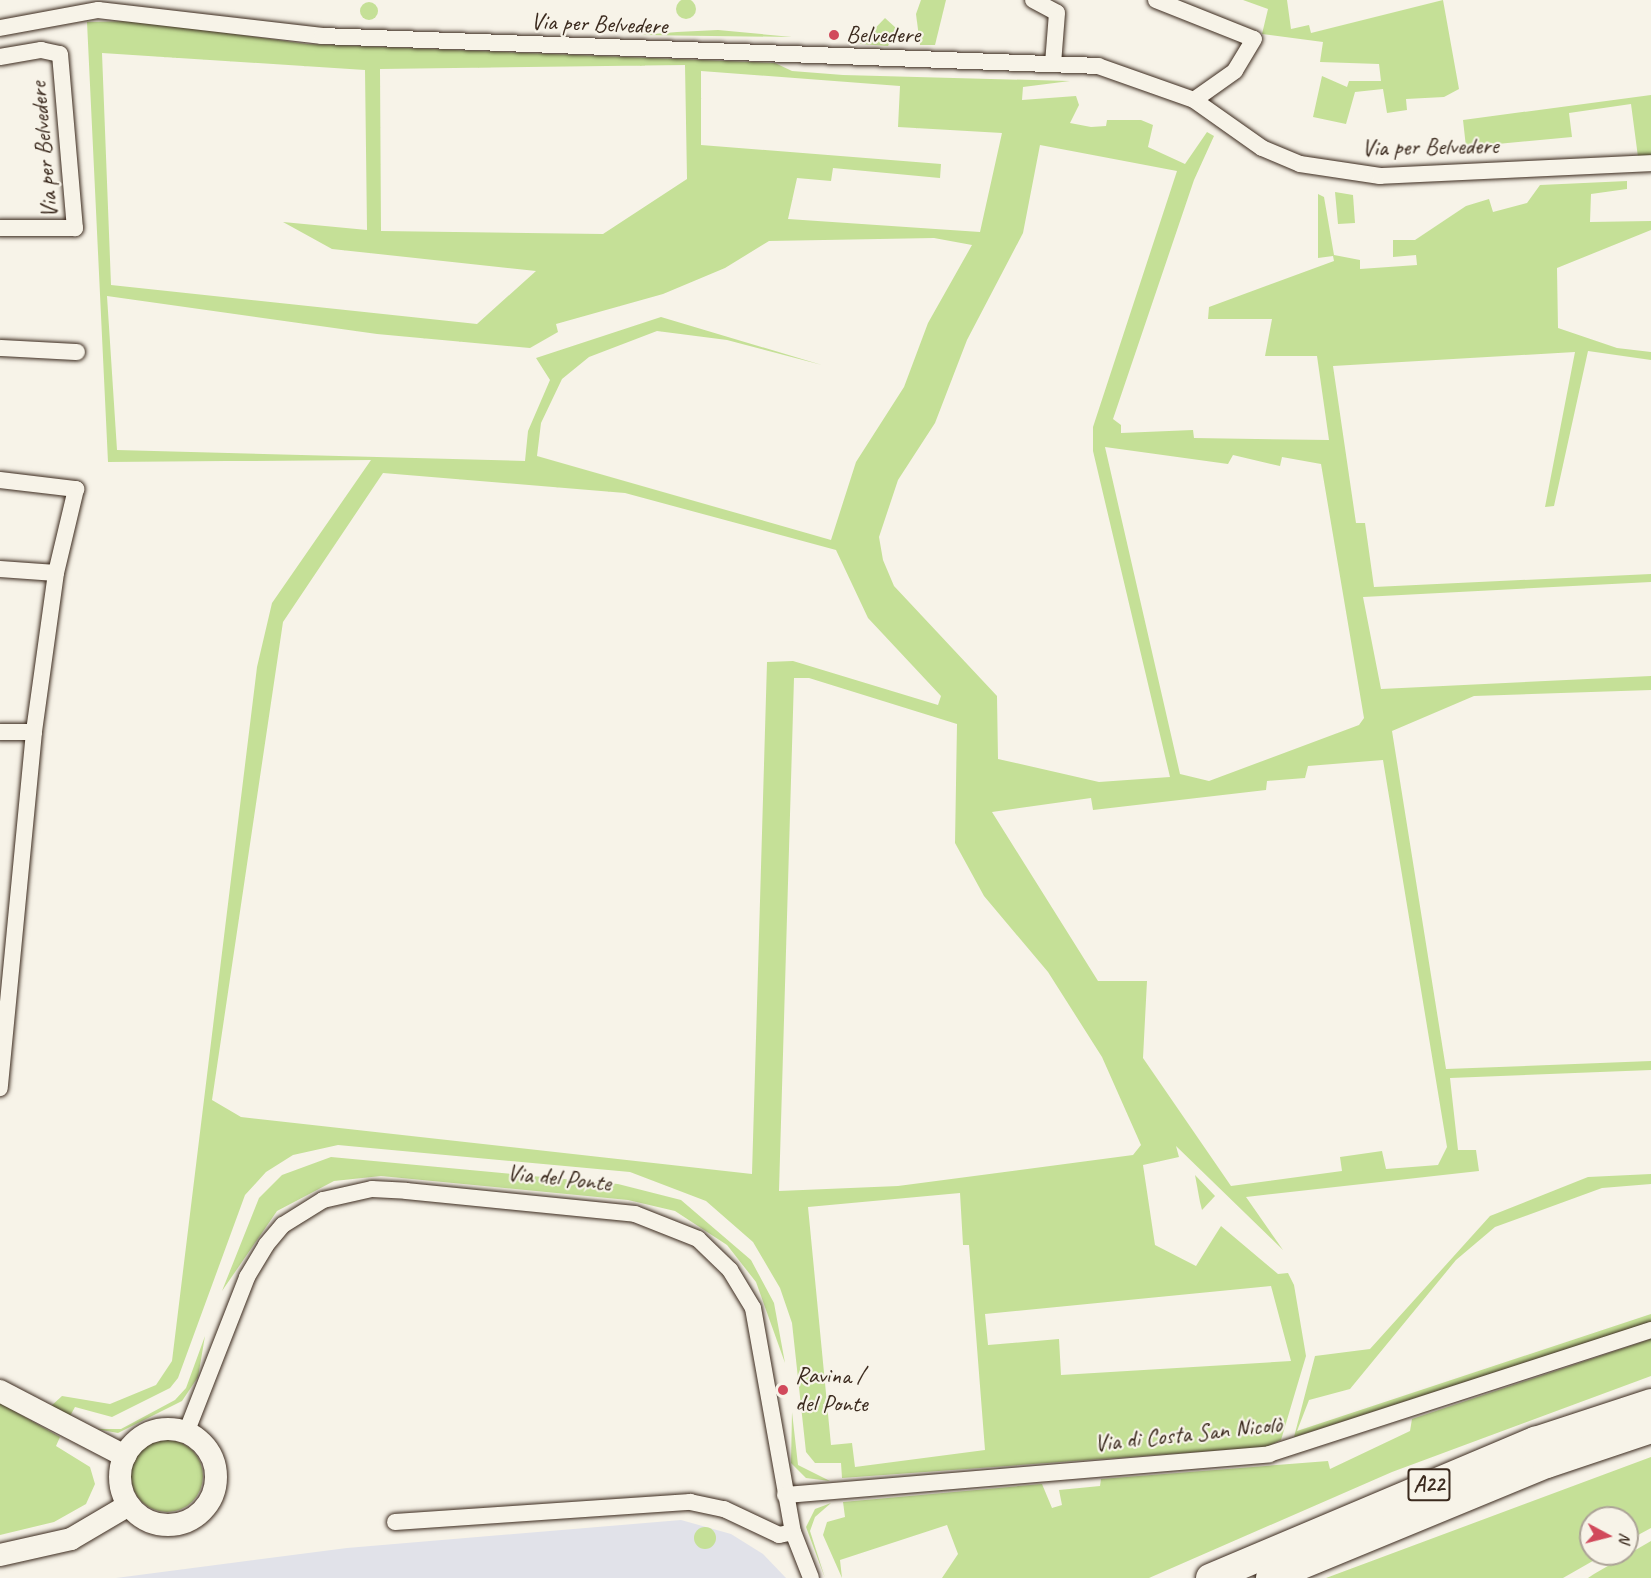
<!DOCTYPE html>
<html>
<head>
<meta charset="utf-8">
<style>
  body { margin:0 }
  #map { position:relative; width:1651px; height:1578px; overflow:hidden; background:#f7f3e8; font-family:Caveat,sans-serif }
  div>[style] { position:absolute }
  .built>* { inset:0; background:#e1e2e9 }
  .green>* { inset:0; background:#c5e097 }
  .round { border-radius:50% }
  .roads { filter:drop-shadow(0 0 2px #3b2a1e) drop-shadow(0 0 2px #3b2a1e) }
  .street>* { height:16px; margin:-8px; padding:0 8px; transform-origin:8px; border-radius:8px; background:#f7f3e8 }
  .secondary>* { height:22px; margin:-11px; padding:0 11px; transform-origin:11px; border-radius:11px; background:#f7f3e8 }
  .secondary>.ring { margin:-11px; padding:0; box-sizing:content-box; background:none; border:22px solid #f7f3e8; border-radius:50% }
  .highway>* { height:28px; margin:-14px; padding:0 14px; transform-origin:14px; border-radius:14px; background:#f7f3e8 }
  .dots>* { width:16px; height:16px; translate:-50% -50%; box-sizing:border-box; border:3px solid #f7f3e8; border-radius:50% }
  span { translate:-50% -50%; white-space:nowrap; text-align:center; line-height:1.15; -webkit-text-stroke:4.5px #f7f3e8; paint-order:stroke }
  .shield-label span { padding:2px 4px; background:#f7f3e8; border:2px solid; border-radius:4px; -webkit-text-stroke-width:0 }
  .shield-label { font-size:22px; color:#3b2a1e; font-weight:700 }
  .street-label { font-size:24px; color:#3b2a1e }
  .poi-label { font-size:24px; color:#3b2a1e }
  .left { translate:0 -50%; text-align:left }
  .north { position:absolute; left:1579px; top:1506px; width:60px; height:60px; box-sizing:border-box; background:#f7f3e8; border:2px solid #aca397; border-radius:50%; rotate:97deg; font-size:16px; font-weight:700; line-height:24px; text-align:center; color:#3b2a1e }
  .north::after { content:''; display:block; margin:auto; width:21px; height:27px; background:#d1495b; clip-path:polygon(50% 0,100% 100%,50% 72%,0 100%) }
</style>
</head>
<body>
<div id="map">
  <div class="built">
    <i style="clip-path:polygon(681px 1520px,731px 1534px,763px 1554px,786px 1578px,116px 1578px,347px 1548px)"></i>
  </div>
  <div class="green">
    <i class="round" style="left:676px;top:-1px;width:20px;height:20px"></i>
    <i style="clip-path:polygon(921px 0,946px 0,935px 45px,920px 45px,916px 14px)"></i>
    <i style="clip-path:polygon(1243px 0,1287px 0,1291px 29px,1309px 25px,1311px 33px,1443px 0,1459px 89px,1444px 97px,1406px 99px,1407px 110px,1387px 113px,1383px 89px,1355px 92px,1346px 124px,1313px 117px,1322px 76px,1347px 87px,1349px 81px,1381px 81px,1379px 64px,1320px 62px,1323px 42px,1262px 34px,1268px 9px)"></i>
    <i class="round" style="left:360px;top:2px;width:18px;height:18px"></i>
    <i style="clip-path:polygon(885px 18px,896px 28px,888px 46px,860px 44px)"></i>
    <i style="clip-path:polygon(evenodd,140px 21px,307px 44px,775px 63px,792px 71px,843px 75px,1070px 81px,1023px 87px,1022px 100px,1076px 96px,1079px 105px,1070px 123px,1091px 127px,1106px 126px,1107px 120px,1141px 120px,1153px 125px,1148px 147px,1185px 164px,1207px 132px,1214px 136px,1194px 180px,1113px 419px,1121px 425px,1121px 433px,1193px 430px,1194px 438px,1329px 440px,1317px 356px,1265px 356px,1272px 319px,1208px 319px,1209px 307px,1334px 261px,1333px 256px,1318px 258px,1318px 194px,1324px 197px,1334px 255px,1360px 260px,1360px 269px,1417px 265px,1416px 255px,1393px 257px,1393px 240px,1415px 240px,1466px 206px,1489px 199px,1493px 212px,1527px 203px,1540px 185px,1627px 181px,1627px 189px,1591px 194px,1590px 222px,1651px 221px,1651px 230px,1557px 268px,1558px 328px,1617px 348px,1651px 352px,1651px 360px,1588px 351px,1554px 506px,1545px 507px,1575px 352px,1333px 366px,1356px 523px,1365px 523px,1374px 587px,1651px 574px,1651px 582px,1363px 597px,1381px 689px,1651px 676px,1651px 690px,1474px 696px,1392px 731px,1446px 1069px,1651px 1061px,1651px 1070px,1450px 1078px,1458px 1150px,1476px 1150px,1479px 1171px,1246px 1197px,1283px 1250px,1176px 1146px,1179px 1157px,1143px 1165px,1155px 1245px,1196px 1266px,1221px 1226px,1278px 1274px,1288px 1273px,1294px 1285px,1306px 1356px,1281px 1440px,1266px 1447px,842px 1478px,841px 1463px,815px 1463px,806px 1452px,792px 1323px,780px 1288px,753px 1242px,706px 1201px,630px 1172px,338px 1145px,293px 1155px,266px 1172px,245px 1195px,178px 1378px,170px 1388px,112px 1417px,75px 1407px,70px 1416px,50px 1407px,62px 1396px,110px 1404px,156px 1385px,172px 1361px,257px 667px,272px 603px,371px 460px,108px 462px,87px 22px,140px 21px,102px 53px,365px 70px,367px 230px,283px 222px,332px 249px,536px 271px,477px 324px,111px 285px,102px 53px,140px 21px,685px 65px,687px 179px,603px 234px,381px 231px,380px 69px,685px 65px,140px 21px,701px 71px,900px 86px,898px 127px,1002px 133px,980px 232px,788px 219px,797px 178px,831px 181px,833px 168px,940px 178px,941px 164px,701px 145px,701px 71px,140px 21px,1040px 145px,1177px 171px,1093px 427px,1093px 451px,1170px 777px,1099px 782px,998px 759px,997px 696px,894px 586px,883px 560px,879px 537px,898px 480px,935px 423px,967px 340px,1023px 233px,1040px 145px,140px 21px,934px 238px,972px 245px,928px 323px,904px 387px,856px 462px,831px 540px,537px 456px,541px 423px,562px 379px,589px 357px,657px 331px,727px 340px,822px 365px,661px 317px,536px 358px,550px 380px,528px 431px,525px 461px,117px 450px,107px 296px,377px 334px,530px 348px,558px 332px,556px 324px,663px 294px,725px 268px,769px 241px,934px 238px,140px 21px,1105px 447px,1228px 464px,1233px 455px,1280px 466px,1282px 457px,1321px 464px,1364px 718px,1359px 725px,1209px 781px,1180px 774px,1105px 447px,140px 21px,383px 473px,625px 493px,836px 550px,868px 618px,941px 696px,938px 705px,793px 661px,767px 662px,752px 1174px,241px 1117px,212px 1100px,283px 622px,383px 473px,140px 21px,794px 678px,809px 678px,957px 724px,955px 843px,984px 896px,1048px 972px,1102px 1057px,1141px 1145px,1133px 1155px,898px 1186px,779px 1191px,794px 678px,140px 21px,1383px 760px,1447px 1147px,1438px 1165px,1386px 1169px,1382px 1151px,1340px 1157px,1342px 1171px,1231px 1186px,1143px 1058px,1147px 981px,1098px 981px,992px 812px,1091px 798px,1093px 810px,1266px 790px,1267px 781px,1305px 778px,1308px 766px,1383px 760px,140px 21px,960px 1193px,963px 1245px,969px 1245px,985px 1450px,855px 1467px,852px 1443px,831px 1445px,808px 1207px,960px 1193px,140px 21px,1271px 1286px,1291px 1361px,1061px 1375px,1059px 1339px,988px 1345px,985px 1314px,1271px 1286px)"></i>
    <i style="clip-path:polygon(718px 30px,792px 37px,641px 35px,677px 32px)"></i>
    <i style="clip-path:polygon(1651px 95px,1651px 157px,1638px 157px,1631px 104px,1569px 113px,1572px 137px,1466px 147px,1463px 120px)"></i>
    <i style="clip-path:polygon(1335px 192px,1353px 195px,1355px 223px,1338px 224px)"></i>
    <i style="clip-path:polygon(331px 1157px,618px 1184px,681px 1200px,751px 1260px,774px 1303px,785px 1363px,756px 1282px,727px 1245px,675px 1211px,628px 1200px,381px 1176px,334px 1181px,277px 1211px,222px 1291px,259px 1198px,282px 1175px)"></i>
    <i style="clip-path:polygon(1651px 1174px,1651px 1184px,1602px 1188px,1495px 1227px,1456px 1260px,1350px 1389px,1309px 1400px,1297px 1431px,1651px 1314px,1651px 1322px,1294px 1437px,1315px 1356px,1370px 1349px,1490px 1216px,1588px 1177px)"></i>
    <i style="clip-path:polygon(1195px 1175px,1215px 1196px,1202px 1210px,1200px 1202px)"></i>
    <i style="clip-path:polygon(205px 1336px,198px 1377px,182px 1401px,118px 1433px,96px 1429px,121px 1429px,175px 1400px,186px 1388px)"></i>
    <i style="clip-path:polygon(1651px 1339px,1651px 1376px,1392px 1472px,1149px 1578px,942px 1578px,958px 1554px,947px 1525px,840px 1560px,842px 1578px,823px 1535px,827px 1522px,845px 1517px,843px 1502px,1042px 1484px,1052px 1508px,1062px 1505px,1059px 1490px,1100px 1486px,1101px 1479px,1328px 1461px,1330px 1469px,1410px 1431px,1412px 1419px)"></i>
    <i style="clip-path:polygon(0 1403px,60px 1437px,56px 1446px,90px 1467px,95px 1484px,86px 1504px,54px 1522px,0 1535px)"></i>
    <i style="clip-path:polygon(792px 1412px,798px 1465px,830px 1481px,806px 1478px,791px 1463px)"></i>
    <i class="round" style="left:131px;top:1440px;width:72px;height:72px"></i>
    <i style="clip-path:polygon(1651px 1457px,1651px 1528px,1627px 1541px,1627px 1518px,1591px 1518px,1591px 1554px,1605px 1554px,1563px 1578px,1326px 1578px)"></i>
    <i style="clip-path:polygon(831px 1503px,815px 1517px,810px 1531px,825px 1578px,806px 1527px,815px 1509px)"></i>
    <i class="round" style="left:694px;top:1527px;width:22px;height:22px"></i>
    <i style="clip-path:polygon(1651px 1541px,1651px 1578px,1588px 1578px,1594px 1574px)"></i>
  </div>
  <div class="roads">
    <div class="street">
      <i style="left:1033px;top:0;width:27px;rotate:28deg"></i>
      <i style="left:1057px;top:13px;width:51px;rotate:94.5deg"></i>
      <i style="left:1156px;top:0;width:105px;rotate:21.7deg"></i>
      <i style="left:1254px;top:39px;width:37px;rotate:121deg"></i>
      <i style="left:1235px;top:71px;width:50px;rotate:144.7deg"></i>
      <i style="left:0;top:28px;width:100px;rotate:-10.4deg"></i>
      <i style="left:98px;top:10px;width:226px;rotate:6.6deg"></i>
      <i style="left:322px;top:36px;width:777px;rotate:2.21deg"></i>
      <i style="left:1098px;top:66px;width:102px;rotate:19.5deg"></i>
      <i style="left:1194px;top:100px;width:83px;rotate:35.2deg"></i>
      <i style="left:1262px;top:148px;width:41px;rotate:22.8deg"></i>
      <i style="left:1300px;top:164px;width:81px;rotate:8.5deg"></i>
      <i style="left:1380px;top:176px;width:271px;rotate:-2.7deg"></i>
      <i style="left:0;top:57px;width:42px;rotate:-9.7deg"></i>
      <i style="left:41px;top:50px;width:19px;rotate:12deg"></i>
      <i style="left:60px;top:54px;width:175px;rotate:85.1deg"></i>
      <i style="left:75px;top:228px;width:75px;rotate:180deg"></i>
      <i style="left:0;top:348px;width:77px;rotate:3deg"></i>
      <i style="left:0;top:480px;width:77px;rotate:6.8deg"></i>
      <i style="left:76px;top:489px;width:86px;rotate:103.4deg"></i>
      <i style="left:56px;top:573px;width:161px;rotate:97.9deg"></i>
      <i style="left:34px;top:732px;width:358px;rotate:95.5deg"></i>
      <i style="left:0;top:569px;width:56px;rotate:4.1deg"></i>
      <i style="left:0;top:732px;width:34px"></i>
      <i style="left:186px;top:1433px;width:168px;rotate:-68.6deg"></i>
      <i style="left:247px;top:1277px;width:37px;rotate:-59deg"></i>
      <i style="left:266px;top:1245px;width:26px;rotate:-50deg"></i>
      <i style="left:283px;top:1225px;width:47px;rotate:-32deg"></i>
      <i style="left:323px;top:1200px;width:50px;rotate:-12.7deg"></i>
      <i style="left:372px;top:1189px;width:34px;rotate:3deg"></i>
      <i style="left:406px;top:1191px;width:230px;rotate:5.7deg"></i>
      <i style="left:635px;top:1214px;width:68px;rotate:21.6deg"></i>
      <i style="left:698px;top:1239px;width:45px;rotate:44.1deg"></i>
      <i style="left:730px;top:1270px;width:44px;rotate:58.8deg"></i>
      <i style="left:753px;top:1308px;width:228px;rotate:79.9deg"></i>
      <i style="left:793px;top:1532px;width:49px;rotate:68.6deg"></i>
      <i style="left:785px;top:1495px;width:486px;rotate:-4.8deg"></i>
      <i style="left:1269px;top:1454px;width:402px;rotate:-18deg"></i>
      <i style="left:395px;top:1522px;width:296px;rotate:-3.9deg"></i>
      <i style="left:690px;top:1502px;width:35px;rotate:12deg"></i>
      <i style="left:724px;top:1509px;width:61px;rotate:25.3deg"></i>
      <i style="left:779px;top:1535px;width:14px;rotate:-12deg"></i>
    </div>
    <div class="secondary">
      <i style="left:0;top:1391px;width:141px;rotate:27.5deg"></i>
      <i class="ring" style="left:120px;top:1429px;width:74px;height:74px"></i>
      <i style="left:0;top:1555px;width:73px;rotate:-12.7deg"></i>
      <i style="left:71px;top:1539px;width:67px;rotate:-30.4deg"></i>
    </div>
    <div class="highway">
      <i style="left:1210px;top:1578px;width:353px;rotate:-22.9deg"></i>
      <i style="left:1535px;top:1441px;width:122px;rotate:-18.1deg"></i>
      <i style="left:1270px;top:1578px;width:300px;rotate:-22.4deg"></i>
      <i style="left:1547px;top:1464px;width:110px;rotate:-18.6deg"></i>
    </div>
  </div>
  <div class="dots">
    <i style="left:834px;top:35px;background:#d1495b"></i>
    <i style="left:783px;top:1390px;background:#d1495b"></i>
  </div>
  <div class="shield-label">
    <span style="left:1429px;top:1485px">A22</span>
  </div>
  <div class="street-label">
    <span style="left:599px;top:24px;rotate:2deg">Via per Belvedere</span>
    <span style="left:1430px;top:147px;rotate:-1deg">Via per Belvedere</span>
    <span style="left:44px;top:150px;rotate:-95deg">Via per Belvedere</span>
    <span style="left:559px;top:1178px;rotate:6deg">Via del Ponte</span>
    <span style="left:1188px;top:1434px;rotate:-6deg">Via di Costa San Nicolò</span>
  </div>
  <div class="poi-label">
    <span class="left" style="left:846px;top:35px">Belvedere</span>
    <span class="left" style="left:795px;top:1390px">Ravina /<br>del Ponte</span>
  </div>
  <div class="north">N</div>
</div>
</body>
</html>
